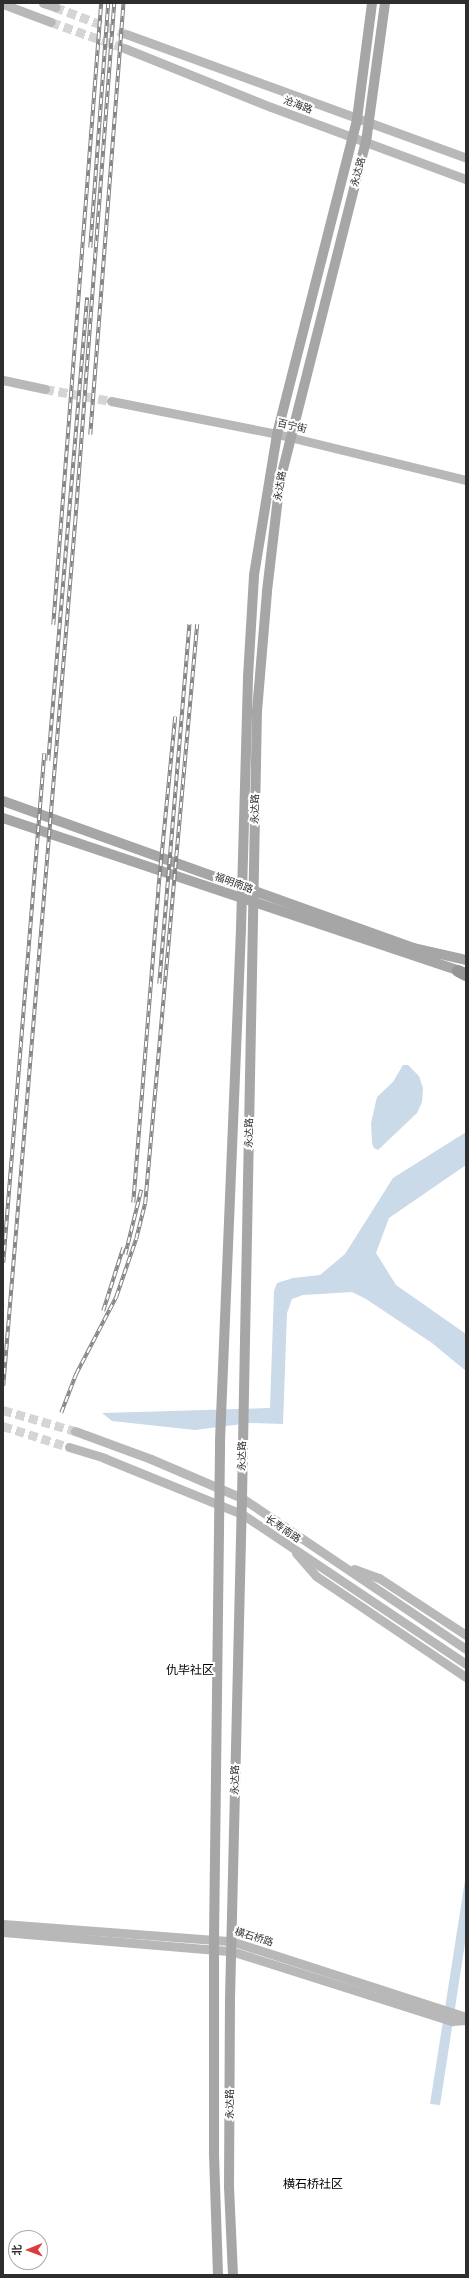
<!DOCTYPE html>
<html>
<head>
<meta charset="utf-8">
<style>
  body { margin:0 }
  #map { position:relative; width:469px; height:2278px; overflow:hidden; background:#fff; font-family:"DM Sans","Noto Sans SC",sans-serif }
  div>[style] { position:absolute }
  .water>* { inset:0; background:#cadae9 }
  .secondary-tunnel>* { height:9px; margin-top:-4.5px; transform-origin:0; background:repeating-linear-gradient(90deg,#d5d5d5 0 9px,transparent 0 13.5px) }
  .secondary>* { height:9px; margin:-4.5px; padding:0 4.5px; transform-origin:4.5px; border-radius:4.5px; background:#b8b8b8 }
  .primary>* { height:10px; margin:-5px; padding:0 5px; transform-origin:5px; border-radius:5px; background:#a6a6a6 }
  .highway>* { height:12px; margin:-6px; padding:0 6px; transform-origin:6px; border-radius:6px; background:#959595 }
  .rail>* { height:3.5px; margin-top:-1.75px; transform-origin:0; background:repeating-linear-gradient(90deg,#fff 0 6px,#838383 0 12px); box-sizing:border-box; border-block:1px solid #838383 }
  span { translate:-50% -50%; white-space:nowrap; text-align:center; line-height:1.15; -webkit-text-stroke:4px #fff; paint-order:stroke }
  .street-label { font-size:10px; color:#2e2e2e }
  .quarter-label { font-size:12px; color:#000 }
  .frame { position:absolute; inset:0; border:4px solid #2e2e2e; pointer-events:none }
  .north { position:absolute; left:8px; top:2230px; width:40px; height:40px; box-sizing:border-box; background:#fff; border:1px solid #ababab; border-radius:50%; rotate:269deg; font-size:11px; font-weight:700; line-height:16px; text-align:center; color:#2e2e2e }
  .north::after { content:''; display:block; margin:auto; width:14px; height:18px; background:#da3d3b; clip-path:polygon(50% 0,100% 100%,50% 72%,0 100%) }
</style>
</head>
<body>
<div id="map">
  <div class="water">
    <i style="clip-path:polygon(403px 1065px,408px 1065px,419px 1076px,423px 1088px,422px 1102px,417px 1113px,378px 1150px,374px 1148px,372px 1143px,371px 1123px,377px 1097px,393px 1082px)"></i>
    <i style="clip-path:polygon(466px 1132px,466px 1165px,389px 1218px,376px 1253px,396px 1285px,466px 1334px,466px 1371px,432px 1343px,366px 1299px,352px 1292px,303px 1295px,292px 1299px,287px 1313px,283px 1424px,250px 1423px,195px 1430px,112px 1421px,102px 1413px,270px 1408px,274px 1291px,277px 1283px,293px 1278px,320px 1275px,345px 1254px,393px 1178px)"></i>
    <i style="clip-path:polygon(466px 1874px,466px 1937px,440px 2105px,430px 2104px)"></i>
  </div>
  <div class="secondary-tunnel">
    <i style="left:55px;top:7px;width:76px;rotate:20.8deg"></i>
    <i style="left:51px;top:22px;width:77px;rotate:19.6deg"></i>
    <i style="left:45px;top:389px;width:67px;rotate:10.3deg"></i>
    <i style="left:3px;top:1410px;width:75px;rotate:16.3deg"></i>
    <i style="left:3px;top:1426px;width:69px;rotate:17.7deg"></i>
  </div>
  <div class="secondary">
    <i style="left:43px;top:3px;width:13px;rotate:18deg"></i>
    <i style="left:3px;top:4px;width:51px;rotate:20.6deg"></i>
    <i style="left:126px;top:34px;width:362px;rotate:20deg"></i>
    <i style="left:124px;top:48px;width:158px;rotate:21.9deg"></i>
    <i style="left:271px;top:107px;width:208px;rotate:20.3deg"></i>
    <i style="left:3px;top:380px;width:43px;rotate:12.1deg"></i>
    <i style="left:111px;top:401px;width:169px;rotate:11.2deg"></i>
    <i style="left:277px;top:434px;width:195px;rotate:13.7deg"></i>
    <i style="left:75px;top:1431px;width:81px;rotate:20.2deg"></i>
    <i style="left:151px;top:1459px;width:99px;rotate:23.2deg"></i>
    <i style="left:242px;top:1498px;width:270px;rotate:34deg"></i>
    <i style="left:69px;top:1447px;width:37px;rotate:17deg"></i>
    <i style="left:104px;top:1458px;width:149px;rotate:22.1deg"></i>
    <i style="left:242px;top:1514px;width:270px;rotate:33.8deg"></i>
    <i style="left:296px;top:1553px;width:30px;rotate:49deg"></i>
    <i style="left:316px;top:1576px;width:181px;rotate:34deg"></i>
    <i style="left:354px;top:1569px;width:27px;rotate:20deg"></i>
    <i style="left:379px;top:1578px;width:104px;rotate:33.2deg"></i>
    <i style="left:3px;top:1924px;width:229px;rotate:4.3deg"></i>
    <i style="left:231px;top:1941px;width:247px;rotate:17.9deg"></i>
    <i style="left:3px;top:1932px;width:229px;rotate:4.8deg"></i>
    <i style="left:231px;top:1951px;width:232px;rotate:17.6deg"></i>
    <i style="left:452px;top:2021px;width:14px;rotate:-4deg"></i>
  </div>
  <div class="primary">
    <i style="left:3px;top:801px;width:436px;rotate:19.7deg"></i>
    <i style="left:414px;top:948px;width:53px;rotate:13deg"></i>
    <i style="left:3px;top:818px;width:486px;rotate:18.5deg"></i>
    <i style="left:218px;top:2275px;width:123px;rotate:-91.9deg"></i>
    <i style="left:214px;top:2152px;width:212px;rotate:-90deg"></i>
    <i style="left:214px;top:1940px;width:499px;rotate:-89.3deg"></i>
    <i style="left:220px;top:1441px;width:512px;rotate:-87.65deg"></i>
    <i style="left:241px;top:929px;width:252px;rotate:-88.4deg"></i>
    <i style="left:248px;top:677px;width:102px;rotate:-86.6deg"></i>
    <i style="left:254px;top:575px;width:143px;rotate:-80.7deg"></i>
    <i style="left:277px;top:434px;width:325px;rotate:-75.7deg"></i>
    <i style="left:357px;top:119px;width:117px;rotate:-82.6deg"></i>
    <i style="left:233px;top:2275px;width:88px;rotate:-92.6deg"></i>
    <i style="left:229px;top:2187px;width:188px;rotate:-89.7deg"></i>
    <i style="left:230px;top:1999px;width:501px;rotate:-88.63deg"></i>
    <i style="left:242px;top:1498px;width:787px;rotate:-88.91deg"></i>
    <i style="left:257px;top:711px;width:120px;rotate:-85.2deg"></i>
    <i style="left:267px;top:591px;width:111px;rotate:-83.3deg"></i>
    <i style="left:280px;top:481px;width:350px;rotate:-75.8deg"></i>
    <i style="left:366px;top:142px;width:140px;rotate:-82.2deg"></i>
  </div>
  <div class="highway">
    <i style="left:458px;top:971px;width:9px;rotate:27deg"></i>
  </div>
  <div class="rail">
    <i style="left:90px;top:248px;width:246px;rotate:-85.8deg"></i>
    <i style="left:90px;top:435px;width:433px;rotate:-85.6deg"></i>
    <i style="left:53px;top:625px;width:624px;rotate:-85.59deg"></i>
    <i style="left:48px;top:761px;width:465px;rotate:-85.2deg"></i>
    <i style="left:159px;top:984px;width:361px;rotate:-85.2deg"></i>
    <i style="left:133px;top:1203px;width:314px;rotate:-85.4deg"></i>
    <i style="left:158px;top:890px;width:174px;rotate:-84.4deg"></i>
    <i style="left:125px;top:1255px;width:67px;rotate:-76.2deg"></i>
    <i style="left:3px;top:1263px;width:511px;rotate:-85.39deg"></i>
    <i style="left:103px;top:1311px;width:66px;rotate:-72.4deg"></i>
    <i style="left:3px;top:1386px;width:867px;rotate:-85.24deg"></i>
    <i style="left:75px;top:522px;width:520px;rotate:-85.7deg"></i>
    <i style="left:61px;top:1413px;width:42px;rotate:-69deg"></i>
    <i style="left:76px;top:1374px;width:87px;rotate:-62.5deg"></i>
    <i style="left:116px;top:1297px;width:61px;rotate:-71deg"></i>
    <i style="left:136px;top:1239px;width:37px;rotate:-76deg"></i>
    <i style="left:145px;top:1203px;width:581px;rotate:-84.87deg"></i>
  </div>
  <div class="street-label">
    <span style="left:298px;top:105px;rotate:21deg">沧海路</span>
    <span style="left:358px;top:172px;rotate:-75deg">永达路</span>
    <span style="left:292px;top:426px;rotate:13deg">百宁街</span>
    <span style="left:280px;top:486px;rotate:-81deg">永达路</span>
    <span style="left:255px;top:809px;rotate:-89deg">永达路</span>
    <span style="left:234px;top:883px;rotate:20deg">福明南路</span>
    <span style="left:249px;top:1133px;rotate:-89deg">永达路</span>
    <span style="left:242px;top:1456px;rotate:-89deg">永达路</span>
    <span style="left:283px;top:1529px;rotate:34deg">长寿南路</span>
    <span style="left:235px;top:1780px;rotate:-89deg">永达路</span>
    <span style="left:254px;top:1937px;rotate:17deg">横石桥路</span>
    <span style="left:230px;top:2104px;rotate:-90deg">永达路</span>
  </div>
  <div class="quarter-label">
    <span style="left:190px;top:1671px">仇毕社区</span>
    <span style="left:313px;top:2185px">横石桥社区</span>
  </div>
  <div class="frame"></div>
  <div class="north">北</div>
</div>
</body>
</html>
